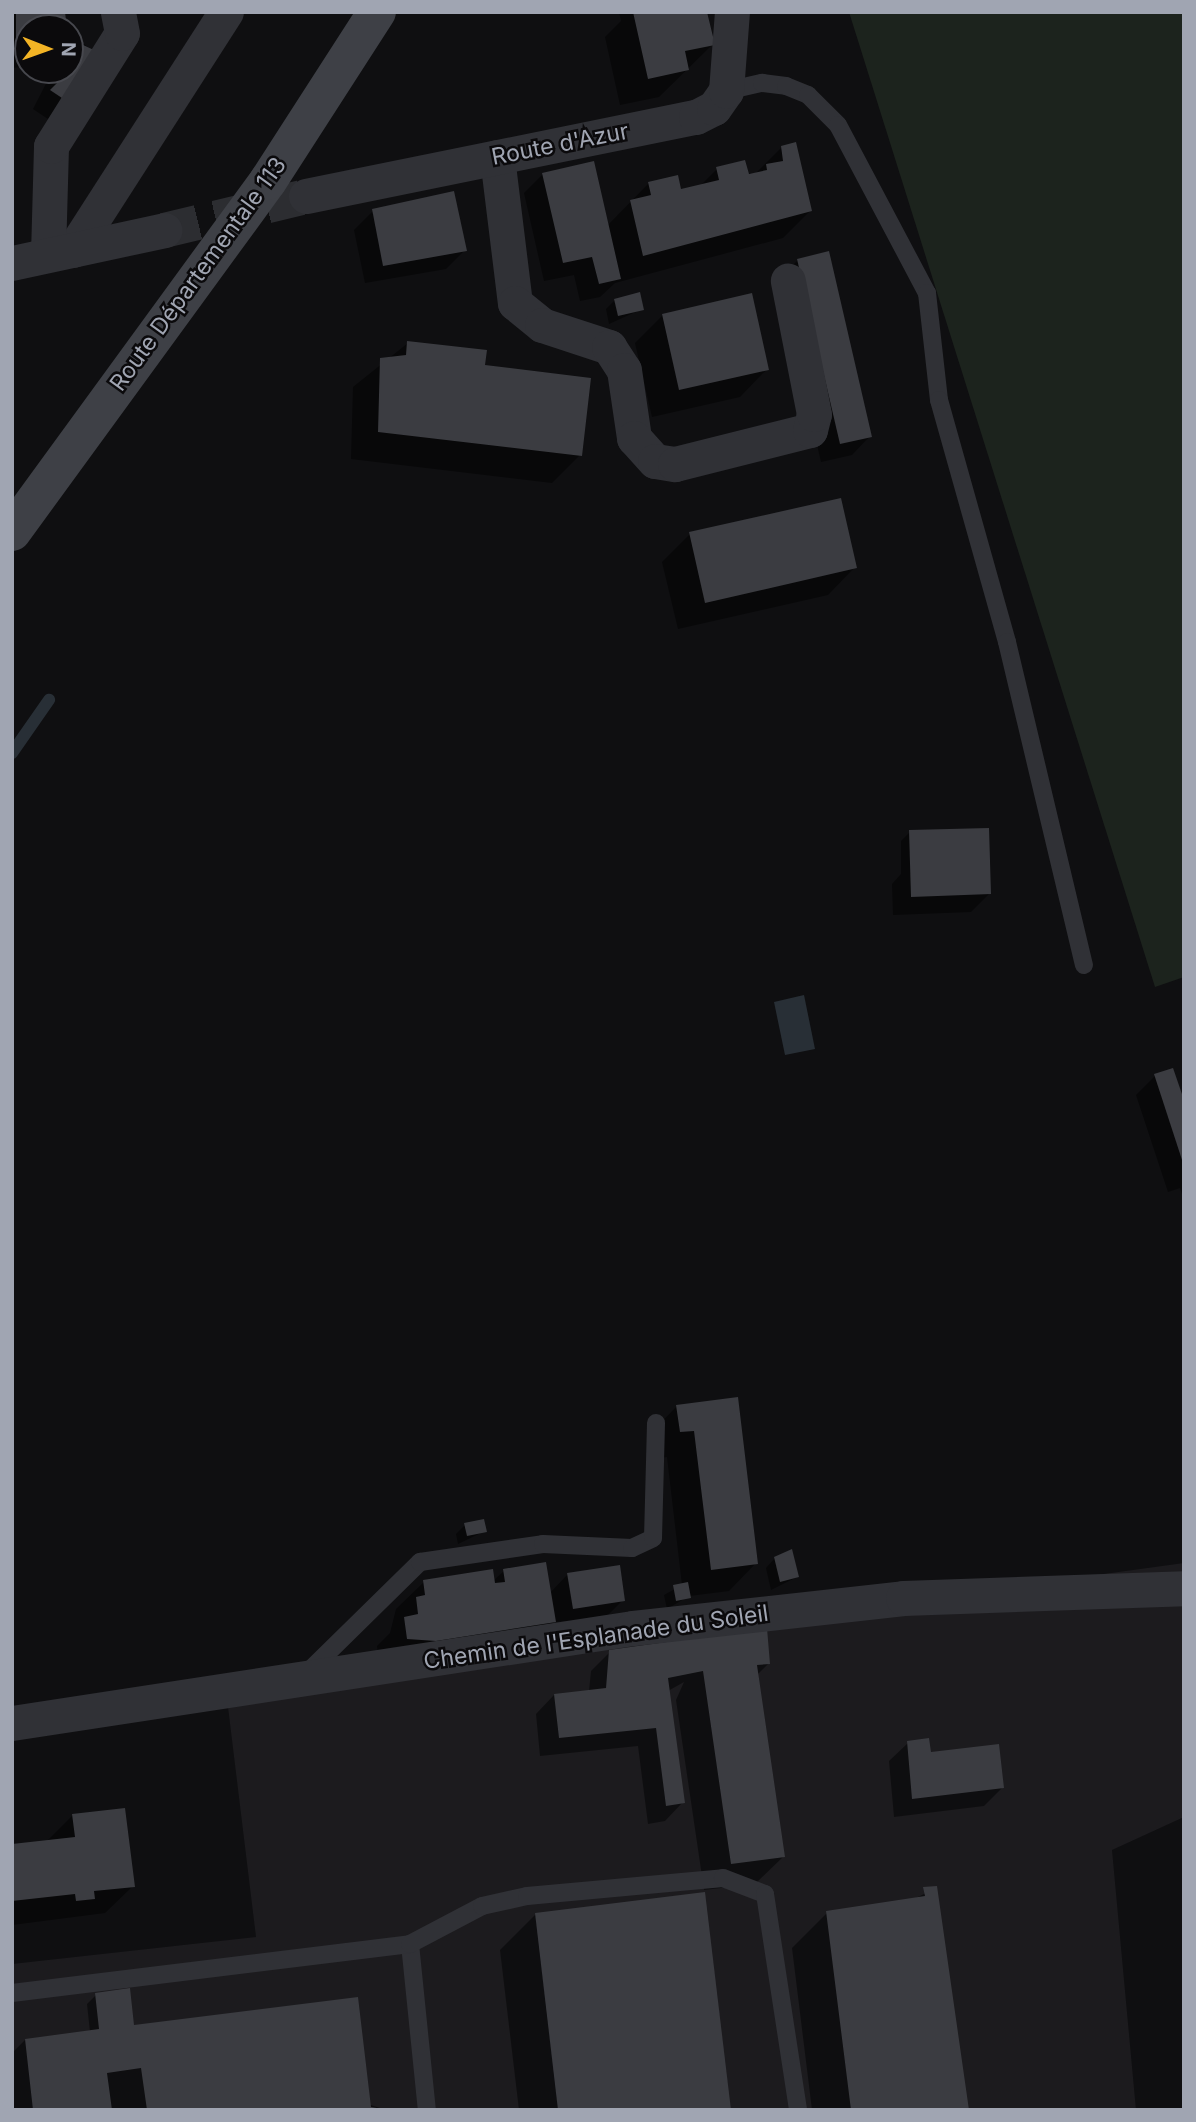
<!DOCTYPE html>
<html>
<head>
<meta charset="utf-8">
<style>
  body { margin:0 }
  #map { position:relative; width:1196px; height:2122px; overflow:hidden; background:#0f0f11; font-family:Inter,sans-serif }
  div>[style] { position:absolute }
  .built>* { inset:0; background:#1c1b1e }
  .green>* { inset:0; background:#1c231d }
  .water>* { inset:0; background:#282f36 }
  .shadow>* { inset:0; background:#0007 }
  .stream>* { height:12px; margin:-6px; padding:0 6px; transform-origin:6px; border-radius:6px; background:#282f36 }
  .building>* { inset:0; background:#3b3c41 }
  .minor-tunnel>* { height:35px; margin-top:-17.5px; transform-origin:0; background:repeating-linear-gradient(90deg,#2c2d31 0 35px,transparent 0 53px) }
  .service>* { height:18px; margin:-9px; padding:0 9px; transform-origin:9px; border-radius:9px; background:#303136 }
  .minor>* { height:35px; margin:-17.5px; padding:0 17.5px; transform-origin:17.5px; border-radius:17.5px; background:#303136 }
  .secondary>* { height:38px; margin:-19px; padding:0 19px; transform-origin:19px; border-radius:19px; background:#3e4046 }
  span { translate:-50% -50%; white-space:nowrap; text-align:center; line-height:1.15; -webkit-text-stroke:5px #0b0a0c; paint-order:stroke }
  .street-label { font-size:23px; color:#a0a5b2 }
  .frame { position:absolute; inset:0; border:14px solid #a0a5b2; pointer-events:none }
  .north { position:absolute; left:14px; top:14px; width:70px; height:70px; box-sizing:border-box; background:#0b0a0c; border:2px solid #47484e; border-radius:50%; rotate:91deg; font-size:19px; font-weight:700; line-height:28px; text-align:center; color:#a0a5b2 }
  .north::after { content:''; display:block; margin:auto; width:24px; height:32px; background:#f3b425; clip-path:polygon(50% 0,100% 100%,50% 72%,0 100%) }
</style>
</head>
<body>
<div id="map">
  <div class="built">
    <i style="clip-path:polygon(1184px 1563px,1184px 1817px,1112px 1850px,1136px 2110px,12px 2110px,12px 1964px,256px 1937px,228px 1707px,544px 1651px)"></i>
  </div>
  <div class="green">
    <i style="clip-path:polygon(849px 12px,1184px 12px,1184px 977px,1155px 987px)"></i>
  </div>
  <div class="water">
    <i style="clip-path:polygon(804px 995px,815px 1049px,785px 1055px,774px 1002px)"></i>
  </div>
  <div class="shadow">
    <i style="clip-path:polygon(12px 12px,63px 12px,66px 28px,28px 28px,28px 66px,12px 68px)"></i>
    <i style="clip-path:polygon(619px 12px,675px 12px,713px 44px,659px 97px,620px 105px,605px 37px,621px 21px)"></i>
    <i style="clip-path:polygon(70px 34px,96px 53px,48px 119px,33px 109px,53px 70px,70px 70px)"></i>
    <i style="clip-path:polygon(781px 148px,810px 211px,783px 238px,615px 283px,600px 297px,580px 301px,574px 275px,544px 281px,524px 193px,543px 174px,607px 226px,649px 183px,680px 191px,699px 187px,717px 169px,755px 174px)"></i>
    <i style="clip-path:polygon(373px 211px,465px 250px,446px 269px,365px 283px,354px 230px)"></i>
    <i style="clip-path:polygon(798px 260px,870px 436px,852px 455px,821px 462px,779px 279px)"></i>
    <i style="clip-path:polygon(615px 300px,642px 309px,609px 324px,606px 309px)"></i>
    <i style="clip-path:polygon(663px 315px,767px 369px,740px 397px,652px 417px,635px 343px)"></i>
    <i style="clip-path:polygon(408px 343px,483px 367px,580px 455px,552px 483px,351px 459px,353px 387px)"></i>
    <i style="clip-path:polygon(690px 534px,855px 567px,828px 595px,678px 629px,662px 562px)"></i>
    <i style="clip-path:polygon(910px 832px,990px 893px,971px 912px,893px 915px,892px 884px,901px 874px,901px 841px)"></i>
    <i style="clip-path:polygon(1155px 1076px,1184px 1106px,1184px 1200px,1180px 1188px,1168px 1192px,1136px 1095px)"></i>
    <i style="clip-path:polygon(736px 1399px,756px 1563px,729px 1591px,689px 1596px,667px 1609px,664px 1595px,682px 1585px,667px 1457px,653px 1459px,650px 1434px,677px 1406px)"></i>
    <i style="clip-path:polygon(465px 1525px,485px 1531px,458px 1544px,456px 1534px)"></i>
    <i style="clip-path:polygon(775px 1558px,797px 1577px,771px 1590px,766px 1568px)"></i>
    <i style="clip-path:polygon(504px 1571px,550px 1593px,568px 1574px,623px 1600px,604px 1619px,554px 1622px,527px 1649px,380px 1666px,377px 1646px,390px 1633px,396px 1609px,424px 1582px,493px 1581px)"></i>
    <i style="clip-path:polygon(610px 1652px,769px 1663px,756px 1676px,783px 1857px,755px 1884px,704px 1890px,676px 1700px,684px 1682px,668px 1691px,683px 1802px,665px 1821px,648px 1824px,638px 1746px,540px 1756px,536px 1714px,554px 1695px,589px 1691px,591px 1671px)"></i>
    <i style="clip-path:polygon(908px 1743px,929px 1754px,1002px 1788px,984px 1806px,894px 1817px,889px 1761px)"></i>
    <i style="clip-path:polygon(73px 1815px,133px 1886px,105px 1913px,12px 1925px,12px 1846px,46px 1842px)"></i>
    <i style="clip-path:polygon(936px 1888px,967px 2110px,812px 2110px,792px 1948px,827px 1913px,914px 1899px)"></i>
    <i style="clip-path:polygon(535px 1915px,729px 2110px,519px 2110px,500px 1950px)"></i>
    <i style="clip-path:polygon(96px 1995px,133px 2027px,386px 2110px,12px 2110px,12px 2053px,25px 2040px,90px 2032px,87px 2004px)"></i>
  </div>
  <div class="stream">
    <i style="left:12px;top:753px;width:65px;rotate:-55.1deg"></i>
  </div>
  <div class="building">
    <i style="clip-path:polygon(16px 12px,65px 12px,67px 28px,28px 28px,28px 51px,16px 53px)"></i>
    <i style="clip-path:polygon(633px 12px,707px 12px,715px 45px,685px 51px,689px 70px,648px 79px)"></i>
    <i style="clip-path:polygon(70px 28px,79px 43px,98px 52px,68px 102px,50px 90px,70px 70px)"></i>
    <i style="clip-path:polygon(796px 142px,812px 211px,643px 256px,630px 200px,651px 195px,648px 182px,678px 175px,681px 189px,719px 180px,716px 167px,745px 160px,749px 174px,767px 170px,766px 164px,783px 161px,781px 146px)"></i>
    <i style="clip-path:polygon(594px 161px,621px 279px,599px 284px,592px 257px,563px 263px,542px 173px)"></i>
    <i style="clip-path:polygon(454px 191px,467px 251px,383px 266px,372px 209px)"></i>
    <i style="clip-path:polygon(829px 251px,872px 437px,840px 444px,797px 259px)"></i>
    <i style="clip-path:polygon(640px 292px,644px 310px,618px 316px,614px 299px)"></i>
    <i style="clip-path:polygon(752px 293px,769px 370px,679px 390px,662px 314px)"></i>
    <i style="clip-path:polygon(407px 341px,487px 350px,485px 365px,591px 378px,582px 456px,378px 432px,380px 358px,406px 355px)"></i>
    <i style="clip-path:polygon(841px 498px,857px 568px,705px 603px,689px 532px)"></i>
    <i style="clip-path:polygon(989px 828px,991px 894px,911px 897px,909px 830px)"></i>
    <i style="clip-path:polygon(1173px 1068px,1184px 1100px,1183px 1163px,1154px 1074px)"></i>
    <i style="clip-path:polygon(738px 1397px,758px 1564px,711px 1570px,694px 1431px,680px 1432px,676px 1405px)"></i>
    <i style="clip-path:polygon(484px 1519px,487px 1532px,467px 1536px,464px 1523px)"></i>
    <i style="clip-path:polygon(792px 1549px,799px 1577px,780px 1582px,774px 1557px)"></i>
    <i style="clip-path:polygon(546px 1562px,556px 1622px,436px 1641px,407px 1639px,404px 1617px,418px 1614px,416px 1597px,425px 1595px,423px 1580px,493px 1569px,495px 1583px,505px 1582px,503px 1569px)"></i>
    <i style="clip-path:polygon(620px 1565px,625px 1601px,573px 1609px,567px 1573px)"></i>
    <i style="clip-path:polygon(688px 1582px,691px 1598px,676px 1601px,673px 1585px)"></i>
    <i style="clip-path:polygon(767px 1628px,770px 1664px,757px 1665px,785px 1857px,731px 1864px,703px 1671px,668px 1678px,685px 1803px,666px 1806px,656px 1728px,559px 1738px,554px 1694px,606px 1688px,609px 1650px)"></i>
    <i style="clip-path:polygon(929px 1738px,931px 1752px,999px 1744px,1004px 1788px,912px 1799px,907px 1741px)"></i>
    <i style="clip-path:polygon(125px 1808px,135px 1887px,94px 1891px,95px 1899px,76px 1901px,75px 1894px,12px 1901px,12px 1844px,75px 1837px,72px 1814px)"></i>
    <i style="clip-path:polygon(937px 1886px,969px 2110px,851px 2110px,826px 1911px,925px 1896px,923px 1887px)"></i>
    <i style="clip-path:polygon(705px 1892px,731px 2110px,558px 2110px,535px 1913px)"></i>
    <i style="clip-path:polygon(130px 1988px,134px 2025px,358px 1997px,371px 2107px,388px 2110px,147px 2110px,141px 2068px,107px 2073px,112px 2110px,33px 2110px,25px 2039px,99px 2029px,95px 1993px)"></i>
  </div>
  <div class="minor-tunnel">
    <i style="left:164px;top:230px;width:146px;rotate:-13.5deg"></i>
  </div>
  <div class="service">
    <i style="left:726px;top:91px;width:37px;rotate:-13deg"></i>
    <i style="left:762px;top:83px;width:24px;rotate:7deg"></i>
    <i style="left:786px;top:86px;width:24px;rotate:22deg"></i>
    <i style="left:808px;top:95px;width:42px;rotate:45deg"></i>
    <i style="left:838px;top:125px;width:190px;rotate:62.1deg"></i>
    <i style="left:927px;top:293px;width:108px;rotate:83.6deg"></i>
    <i style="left:939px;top:400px;width:251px;rotate:74.3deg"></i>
    <i style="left:1007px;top:642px;width:332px;rotate:76.6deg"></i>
    <i style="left:306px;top:1674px;width:160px;rotate:-44.5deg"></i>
    <i style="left:420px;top:1562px;width:124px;rotate:-8.3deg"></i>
    <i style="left:543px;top:1544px;width:89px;rotate:2.6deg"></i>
    <i style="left:632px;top:1548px;width:23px;rotate:-25deg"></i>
    <i style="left:653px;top:1538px;width:115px;rotate:-88.5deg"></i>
    <i style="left:410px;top:1944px;width:167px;rotate:84.2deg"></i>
    <i style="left:12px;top:1993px;width:401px;rotate:-7deg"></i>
    <i style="left:410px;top:1944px;width:81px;rotate:-27.8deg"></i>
    <i style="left:482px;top:1906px;width:46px;rotate:-12.5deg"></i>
    <i style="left:527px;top:1896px;width:197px;rotate:-5.2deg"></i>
    <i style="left:723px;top:1878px;width:45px;rotate:20.9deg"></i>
    <i style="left:765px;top:1894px;width:219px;rotate:81.3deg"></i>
  </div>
  <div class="minor">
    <i style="left:497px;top:157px;width:147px;rotate:83deg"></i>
    <i style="left:515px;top:303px;width:35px;rotate:39deg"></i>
    <i style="left:542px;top:325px;width:71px;rotate:18.2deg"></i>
    <i style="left:609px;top:347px;width:27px;rotate:57deg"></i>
    <i style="left:624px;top:370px;width:69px;rotate:81.6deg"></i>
    <i style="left:634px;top:438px;width:31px;rotate:48deg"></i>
    <i style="left:655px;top:461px;width:20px;rotate:9deg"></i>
    <i style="left:675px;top:464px;width:139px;rotate:-14.1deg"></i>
    <i style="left:810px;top:430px;width:16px;rotate:-76deg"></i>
    <i style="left:814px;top:414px;width:136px;rotate:-101.1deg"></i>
    <i style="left:306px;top:196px;width:398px;rotate:-11.5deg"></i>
    <i style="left:696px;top:117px;width:20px;rotate:-27deg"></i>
    <i style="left:714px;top:108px;width:21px;rotate:-55deg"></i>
    <i style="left:726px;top:91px;width:79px;rotate:-85.7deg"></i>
    <i style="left:73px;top:250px;width:283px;rotate:-57.3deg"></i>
    <i style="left:48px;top:254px;width:108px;rotate:-88.4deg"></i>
    <i style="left:51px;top:146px;width:133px;rotate:-57.9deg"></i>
    <i style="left:122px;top:33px;width:21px;rotate:-101deg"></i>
    <i style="left:12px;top:263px;width:156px;rotate:-12.2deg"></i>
    <i style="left:12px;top:1723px;width:628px;rotate:-8.7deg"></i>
    <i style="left:633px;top:1628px;width:272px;rotate:-6.3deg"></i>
    <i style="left:903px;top:1598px;width:281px;rotate:-2deg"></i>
  </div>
  <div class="secondary">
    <i style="left:12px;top:532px;width:434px;rotate:-53.9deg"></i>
    <i style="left:268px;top:181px;width:201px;rotate:-57.2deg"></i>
  </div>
  <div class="street-label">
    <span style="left:560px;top:144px;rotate:-11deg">Route d'Azur</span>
    <span style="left:198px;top:274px;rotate:-54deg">Route Départementale 113</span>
    <span style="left:596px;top:1637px;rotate:-8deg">Chemin de l'Esplanade du Soleil</span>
  </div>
  <div class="frame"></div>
  <div class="north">N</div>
</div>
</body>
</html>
